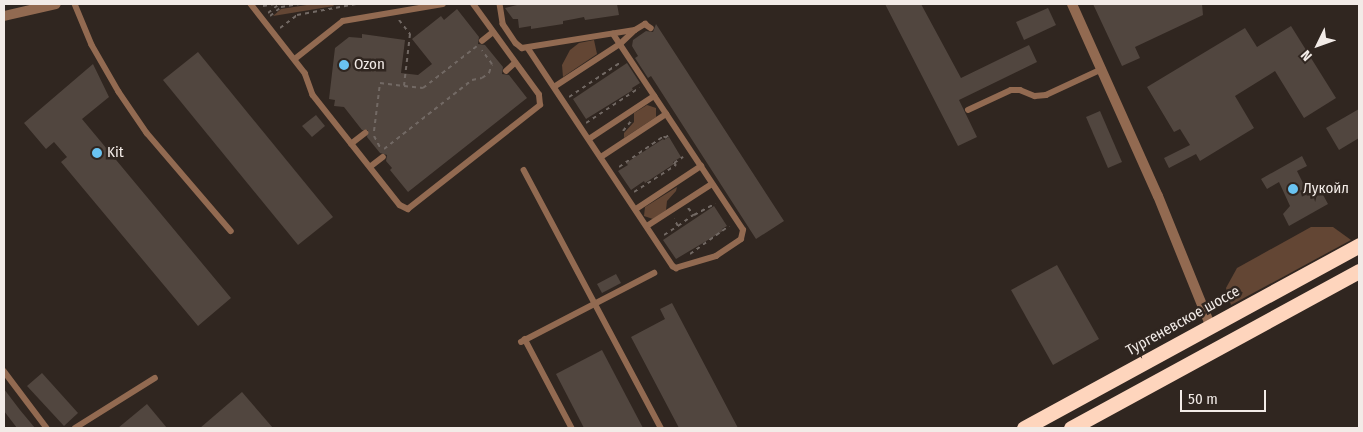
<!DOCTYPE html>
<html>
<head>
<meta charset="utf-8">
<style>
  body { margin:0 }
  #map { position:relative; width:1363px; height:432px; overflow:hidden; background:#302620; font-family:"Fira Sans Condensed",sans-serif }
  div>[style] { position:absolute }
  .green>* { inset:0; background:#634634 }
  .building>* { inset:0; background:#51463f }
  .path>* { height:2px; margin-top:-1px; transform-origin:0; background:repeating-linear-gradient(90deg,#726964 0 4px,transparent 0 8px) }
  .lane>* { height:5.5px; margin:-2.75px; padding:0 2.75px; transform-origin:2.75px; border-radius:2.75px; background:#926a51 }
  .street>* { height:10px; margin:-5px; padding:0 5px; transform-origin:5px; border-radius:5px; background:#926a51 }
  .highway>* { height:15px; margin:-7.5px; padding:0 7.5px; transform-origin:7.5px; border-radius:7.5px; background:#fed5bd }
  .dots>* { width:14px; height:14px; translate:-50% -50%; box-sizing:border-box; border:2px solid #302620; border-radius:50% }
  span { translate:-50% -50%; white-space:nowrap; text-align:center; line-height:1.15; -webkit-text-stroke:5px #302620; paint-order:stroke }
  .poi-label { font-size:15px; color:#f2ebe7 }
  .left { translate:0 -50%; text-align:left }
  .street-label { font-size:15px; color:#f2ebe7 }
  .frame { position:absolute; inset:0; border:5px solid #f2ebe7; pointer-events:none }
  .north { position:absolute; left:1293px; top:20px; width:50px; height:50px; -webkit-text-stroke:4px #302620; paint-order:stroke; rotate:228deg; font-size:14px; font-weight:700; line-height:20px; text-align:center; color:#f2ebe7 }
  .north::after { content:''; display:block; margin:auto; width:18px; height:22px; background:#f2ebe7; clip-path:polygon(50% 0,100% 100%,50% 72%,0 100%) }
  .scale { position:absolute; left:1180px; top:390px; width:86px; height:22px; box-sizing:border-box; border:2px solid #f2ebe7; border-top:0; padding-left:6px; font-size:15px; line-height:18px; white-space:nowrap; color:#f2ebe7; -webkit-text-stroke:4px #302620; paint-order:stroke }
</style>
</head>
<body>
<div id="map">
  <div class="green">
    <i style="clip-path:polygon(313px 4px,332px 4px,334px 6px,273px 16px,281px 9px)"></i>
    <i style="clip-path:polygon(594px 40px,597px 54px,563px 77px,562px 65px,570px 50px,579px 43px)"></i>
    <i style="clip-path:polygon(647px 105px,656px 108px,656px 117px,624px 138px,624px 133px,634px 122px,634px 113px)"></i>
    <i style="clip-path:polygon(677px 187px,676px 191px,667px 201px,666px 210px,653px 219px,644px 216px,645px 207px)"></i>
    <i style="clip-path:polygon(1311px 227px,1333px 227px,1351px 240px,1231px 305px,1226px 288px,1237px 268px)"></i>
  </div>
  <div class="building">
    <i style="clip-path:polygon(521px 4px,617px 4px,619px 15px,585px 20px,584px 17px,574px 19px,563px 21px,563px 24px,531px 29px,531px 26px,519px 28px,518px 19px,513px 19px,505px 8px)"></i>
    <i style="clip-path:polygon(885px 4px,921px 4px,961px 78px,1029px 45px,1037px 62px,959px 100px,977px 137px,958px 146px)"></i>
    <i style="clip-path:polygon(1093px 4px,1202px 4px,1203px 15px,1135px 47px,1140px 58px,1122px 66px)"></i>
    <i style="clip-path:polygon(1048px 8px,1056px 25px,1024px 40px,1016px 22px)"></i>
    <i style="clip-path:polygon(457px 9px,479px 37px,478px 44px,485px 45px,503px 67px,502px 74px,509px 75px,527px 98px,408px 192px,390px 170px,392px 168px,386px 161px,387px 155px,380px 153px,367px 137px,368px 130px,362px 130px,344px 107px,334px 106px,335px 100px,329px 99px,335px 48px,349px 37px,362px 38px,362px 34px,405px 40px,401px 73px,418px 75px,432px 64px,412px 39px,441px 16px,444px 20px)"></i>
    <i style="clip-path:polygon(656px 24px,784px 221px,756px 239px,651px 76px,648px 78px,635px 58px,638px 56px,632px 46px,633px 40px,646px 31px,653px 32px)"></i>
    <i style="clip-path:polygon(1291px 26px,1336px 98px,1304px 118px,1275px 71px,1235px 96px,1254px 128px,1200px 161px,1196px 154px,1169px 168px,1164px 158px,1190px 145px,1180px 129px,1174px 132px,1147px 87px,1245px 28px,1257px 47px)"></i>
    <i style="clip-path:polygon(198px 52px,333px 217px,298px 245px,163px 80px)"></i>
    <i style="clip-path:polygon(627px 63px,640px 83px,632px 88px,633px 90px,586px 119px,573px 99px)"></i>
    <i style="clip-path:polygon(93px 64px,109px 97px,82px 119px,231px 298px,198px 326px,61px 162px,67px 157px,54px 142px,46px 149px,24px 123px)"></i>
    <i style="clip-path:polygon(1359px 109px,1359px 138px,1339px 150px,1326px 128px)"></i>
    <i style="clip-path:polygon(1100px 111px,1122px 162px,1108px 168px,1086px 117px)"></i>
    <i style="clip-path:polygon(316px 115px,325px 126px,312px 137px,302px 126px)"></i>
    <i style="clip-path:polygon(669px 137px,681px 157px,673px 162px,674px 164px,645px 183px,644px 181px,631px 190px,618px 171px,628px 165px,626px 163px,663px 139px,664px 140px)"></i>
    <i style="clip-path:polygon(1302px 156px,1307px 166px,1297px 171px,1309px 195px,1322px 193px,1328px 204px,1289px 226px,1283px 214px,1290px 206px,1279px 182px,1267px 189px,1261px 179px)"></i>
    <i style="clip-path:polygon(714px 206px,727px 226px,722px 229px,723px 231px,676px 259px,663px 240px)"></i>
    <i style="clip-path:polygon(1057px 265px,1099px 339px,1053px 365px,1011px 290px)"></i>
    <i style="clip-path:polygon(616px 274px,621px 283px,602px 293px,597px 284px)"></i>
    <i style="clip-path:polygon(672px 303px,738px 428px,679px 428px,631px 337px,665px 319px,660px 309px)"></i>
    <i style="clip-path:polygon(602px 350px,643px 428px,584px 428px,556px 374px)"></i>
    <i style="clip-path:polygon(42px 373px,78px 413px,64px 426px,27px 386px)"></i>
    <i style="clip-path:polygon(4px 389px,20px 410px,35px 428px,17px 428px,4px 411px)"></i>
    <i style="clip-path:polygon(242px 392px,273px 428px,200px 428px)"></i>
    <i style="clip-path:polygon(147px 404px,167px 428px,118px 428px)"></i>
  </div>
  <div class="path">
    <i style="left:263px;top:6px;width:12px;rotate:-9deg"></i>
    <i style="left:268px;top:13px;width:14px;rotate:-39deg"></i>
    <i style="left:270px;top:16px;width:14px;rotate:-39deg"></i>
    <i style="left:281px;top:7px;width:20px;rotate:-9deg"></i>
    <i style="left:399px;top:20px;width:18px;rotate:52deg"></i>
    <i style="left:410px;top:34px;width:52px;rotate:96.6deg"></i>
    <i style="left:404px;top:86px;width:19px;rotate:6deg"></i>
    <i style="left:423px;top:88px;width:68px;rotate:-37.9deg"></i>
    <i style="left:280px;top:28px;width:21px;rotate:-37deg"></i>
    <i style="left:297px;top:15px;width:60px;rotate:-10.6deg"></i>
    <i style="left:569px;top:97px;width:63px;rotate:-33.9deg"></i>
    <i style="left:586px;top:123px;width:64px;rotate:-33.4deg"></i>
    <i style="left:374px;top:131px;width:48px;rotate:-82.9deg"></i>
    <i style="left:380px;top:83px;width:24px;rotate:7deg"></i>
    <i style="left:623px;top:131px;width:13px;rotate:-51deg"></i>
    <i style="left:374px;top:136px;width:15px;rotate:62deg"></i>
    <i style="left:384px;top:149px;width:112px;rotate:-38.1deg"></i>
    <i style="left:472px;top:80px;width:10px;rotate:-11deg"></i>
    <i style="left:482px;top:78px;width:9px;rotate:-36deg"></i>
    <i style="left:489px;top:73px;width:9px;rotate:-72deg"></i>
    <i style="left:492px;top:64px;width:17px;rotate:-126deg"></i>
    <i style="left:619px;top:167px;width:55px;rotate:-34.6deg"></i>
    <i style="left:664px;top:136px;width:2px;rotate:63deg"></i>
    <i style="left:665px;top:138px;width:6px;rotate:-39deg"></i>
    <i style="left:634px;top:192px;width:50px;rotate:-32.7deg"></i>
    <i style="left:676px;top:165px;width:3px;rotate:-135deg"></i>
    <i style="left:674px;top:163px;width:11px;rotate:-34deg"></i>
    <i style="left:688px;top:208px;width:9px;rotate:49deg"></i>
    <i style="left:694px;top:215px;width:24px;rotate:-28deg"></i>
    <i style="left:678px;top:226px;width:19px;rotate:-36deg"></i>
    <i style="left:664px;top:235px;width:17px;rotate:-33deg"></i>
    <i style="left:678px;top:226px;width:8px;rotate:-120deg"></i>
    <i style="left:690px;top:254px;width:48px;rotate:-35.7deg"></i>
  </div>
  <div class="lane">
    <i style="left:75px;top:4px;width:44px;rotate:67.5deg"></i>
    <i style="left:92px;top:45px;width:54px;rotate:60.1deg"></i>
    <i style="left:119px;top:92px;width:50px;rotate:55.7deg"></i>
    <i style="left:147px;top:133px;width:129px;rotate:49.4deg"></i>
    <i style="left:251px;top:4px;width:88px;rotate:52deg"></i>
    <i style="left:305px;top:73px;width:23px;rotate:70deg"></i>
    <i style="left:313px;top:95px;width:140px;rotate:51.7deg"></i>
    <i style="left:400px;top:205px;width:9px;rotate:27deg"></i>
    <i style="left:408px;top:209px;width:168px;rotate:-38.2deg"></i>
    <i style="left:540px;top:105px;width:10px;rotate:-96deg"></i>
    <i style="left:539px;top:95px;width:112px;rotate:-126deg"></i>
    <i style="left:500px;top:4px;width:20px;rotate:81deg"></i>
    <i style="left:503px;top:24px;width:23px;rotate:56deg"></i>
    <i style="left:516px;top:43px;width:8px;rotate:40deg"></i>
    <i style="left:522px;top:48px;width:114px;rotate:-9.1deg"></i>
    <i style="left:635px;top:30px;width:12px;rotate:-31deg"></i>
    <i style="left:645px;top:24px;width:7px;rotate:34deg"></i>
    <i style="left:482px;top:41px;width:14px;rotate:-39deg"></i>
    <i style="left:528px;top:48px;width:262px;rotate:56.4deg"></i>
    <i style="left:673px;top:266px;width:4px;rotate:34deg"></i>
    <i style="left:676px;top:268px;width:42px;rotate:-16.7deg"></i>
    <i style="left:716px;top:256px;width:30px;rotate:-34deg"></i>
    <i style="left:741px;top:239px;width:9px;rotate:-77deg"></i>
    <i style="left:743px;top:230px;width:235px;rotate:-123.6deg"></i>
    <i style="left:295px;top:59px;width:61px;rotate:-38.4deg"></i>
    <i style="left:343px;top:21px;width:101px;rotate:-9.6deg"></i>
    <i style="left:506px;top:71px;width:12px;rotate:-42deg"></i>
    <i style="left:554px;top:87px;width:79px;rotate:-33.1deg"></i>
    <i style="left:620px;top:44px;width:19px;rotate:-43deg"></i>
    <i style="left:968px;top:110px;width:47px;rotate:-24.9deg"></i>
    <i style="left:1011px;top:90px;width:9px"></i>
    <i style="left:1020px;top:90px;width:16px;rotate:22deg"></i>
    <i style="left:1035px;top:96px;width:11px;rotate:-5deg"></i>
    <i style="left:1046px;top:95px;width:62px;rotate:-24.9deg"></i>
    <i style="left:589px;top:139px;width:78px;rotate:-33.5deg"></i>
    <i style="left:351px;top:144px;width:18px;rotate:-38deg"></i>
    <i style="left:601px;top:157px;width:78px;rotate:-33.5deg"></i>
    <i style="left:370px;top:167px;width:16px;rotate:-38deg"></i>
    <i style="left:524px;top:170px;width:292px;rotate:62deg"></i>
    <i style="left:636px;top:209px;width:78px;rotate:-33.5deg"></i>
    <i style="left:647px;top:226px;width:77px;rotate:-32.9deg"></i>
    <i style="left:525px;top:339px;width:101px;rotate:62.2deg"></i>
    <i style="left:521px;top:342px;width:150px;rotate:-27.4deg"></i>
    <i style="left:4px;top:371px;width:71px;rotate:53deg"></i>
    <i style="left:75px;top:428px;width:94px;rotate:-32deg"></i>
  </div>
  <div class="street">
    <i style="left:1072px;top:4px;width:210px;rotate:65.9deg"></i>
    <i style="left:1158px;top:196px;width:139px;rotate:68deg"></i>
    <i style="left:4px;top:16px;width:53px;rotate:-13deg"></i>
  </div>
  <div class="highway">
    <i style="left:1024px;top:428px;width:382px;rotate:-28.6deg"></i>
    <i style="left:1071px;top:428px;width:328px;rotate:-28.6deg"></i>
  </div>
  <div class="dots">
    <i style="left:344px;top:65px;background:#6ac3f1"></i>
    <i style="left:97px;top:153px;background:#6ac3f1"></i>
    <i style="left:1293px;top:189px;background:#6ac3f1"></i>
  </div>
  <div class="poi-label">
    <span class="left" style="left:354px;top:65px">Ozon</span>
    <span class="left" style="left:107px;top:153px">Kit</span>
    <span class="left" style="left:1303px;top:189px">Лукойл</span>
  </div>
  <div class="street-label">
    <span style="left:1183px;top:321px;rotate:-29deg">Тургеневское шоссе</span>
  </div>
  <div class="frame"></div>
  <div class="north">N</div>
  <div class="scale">50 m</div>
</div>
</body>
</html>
